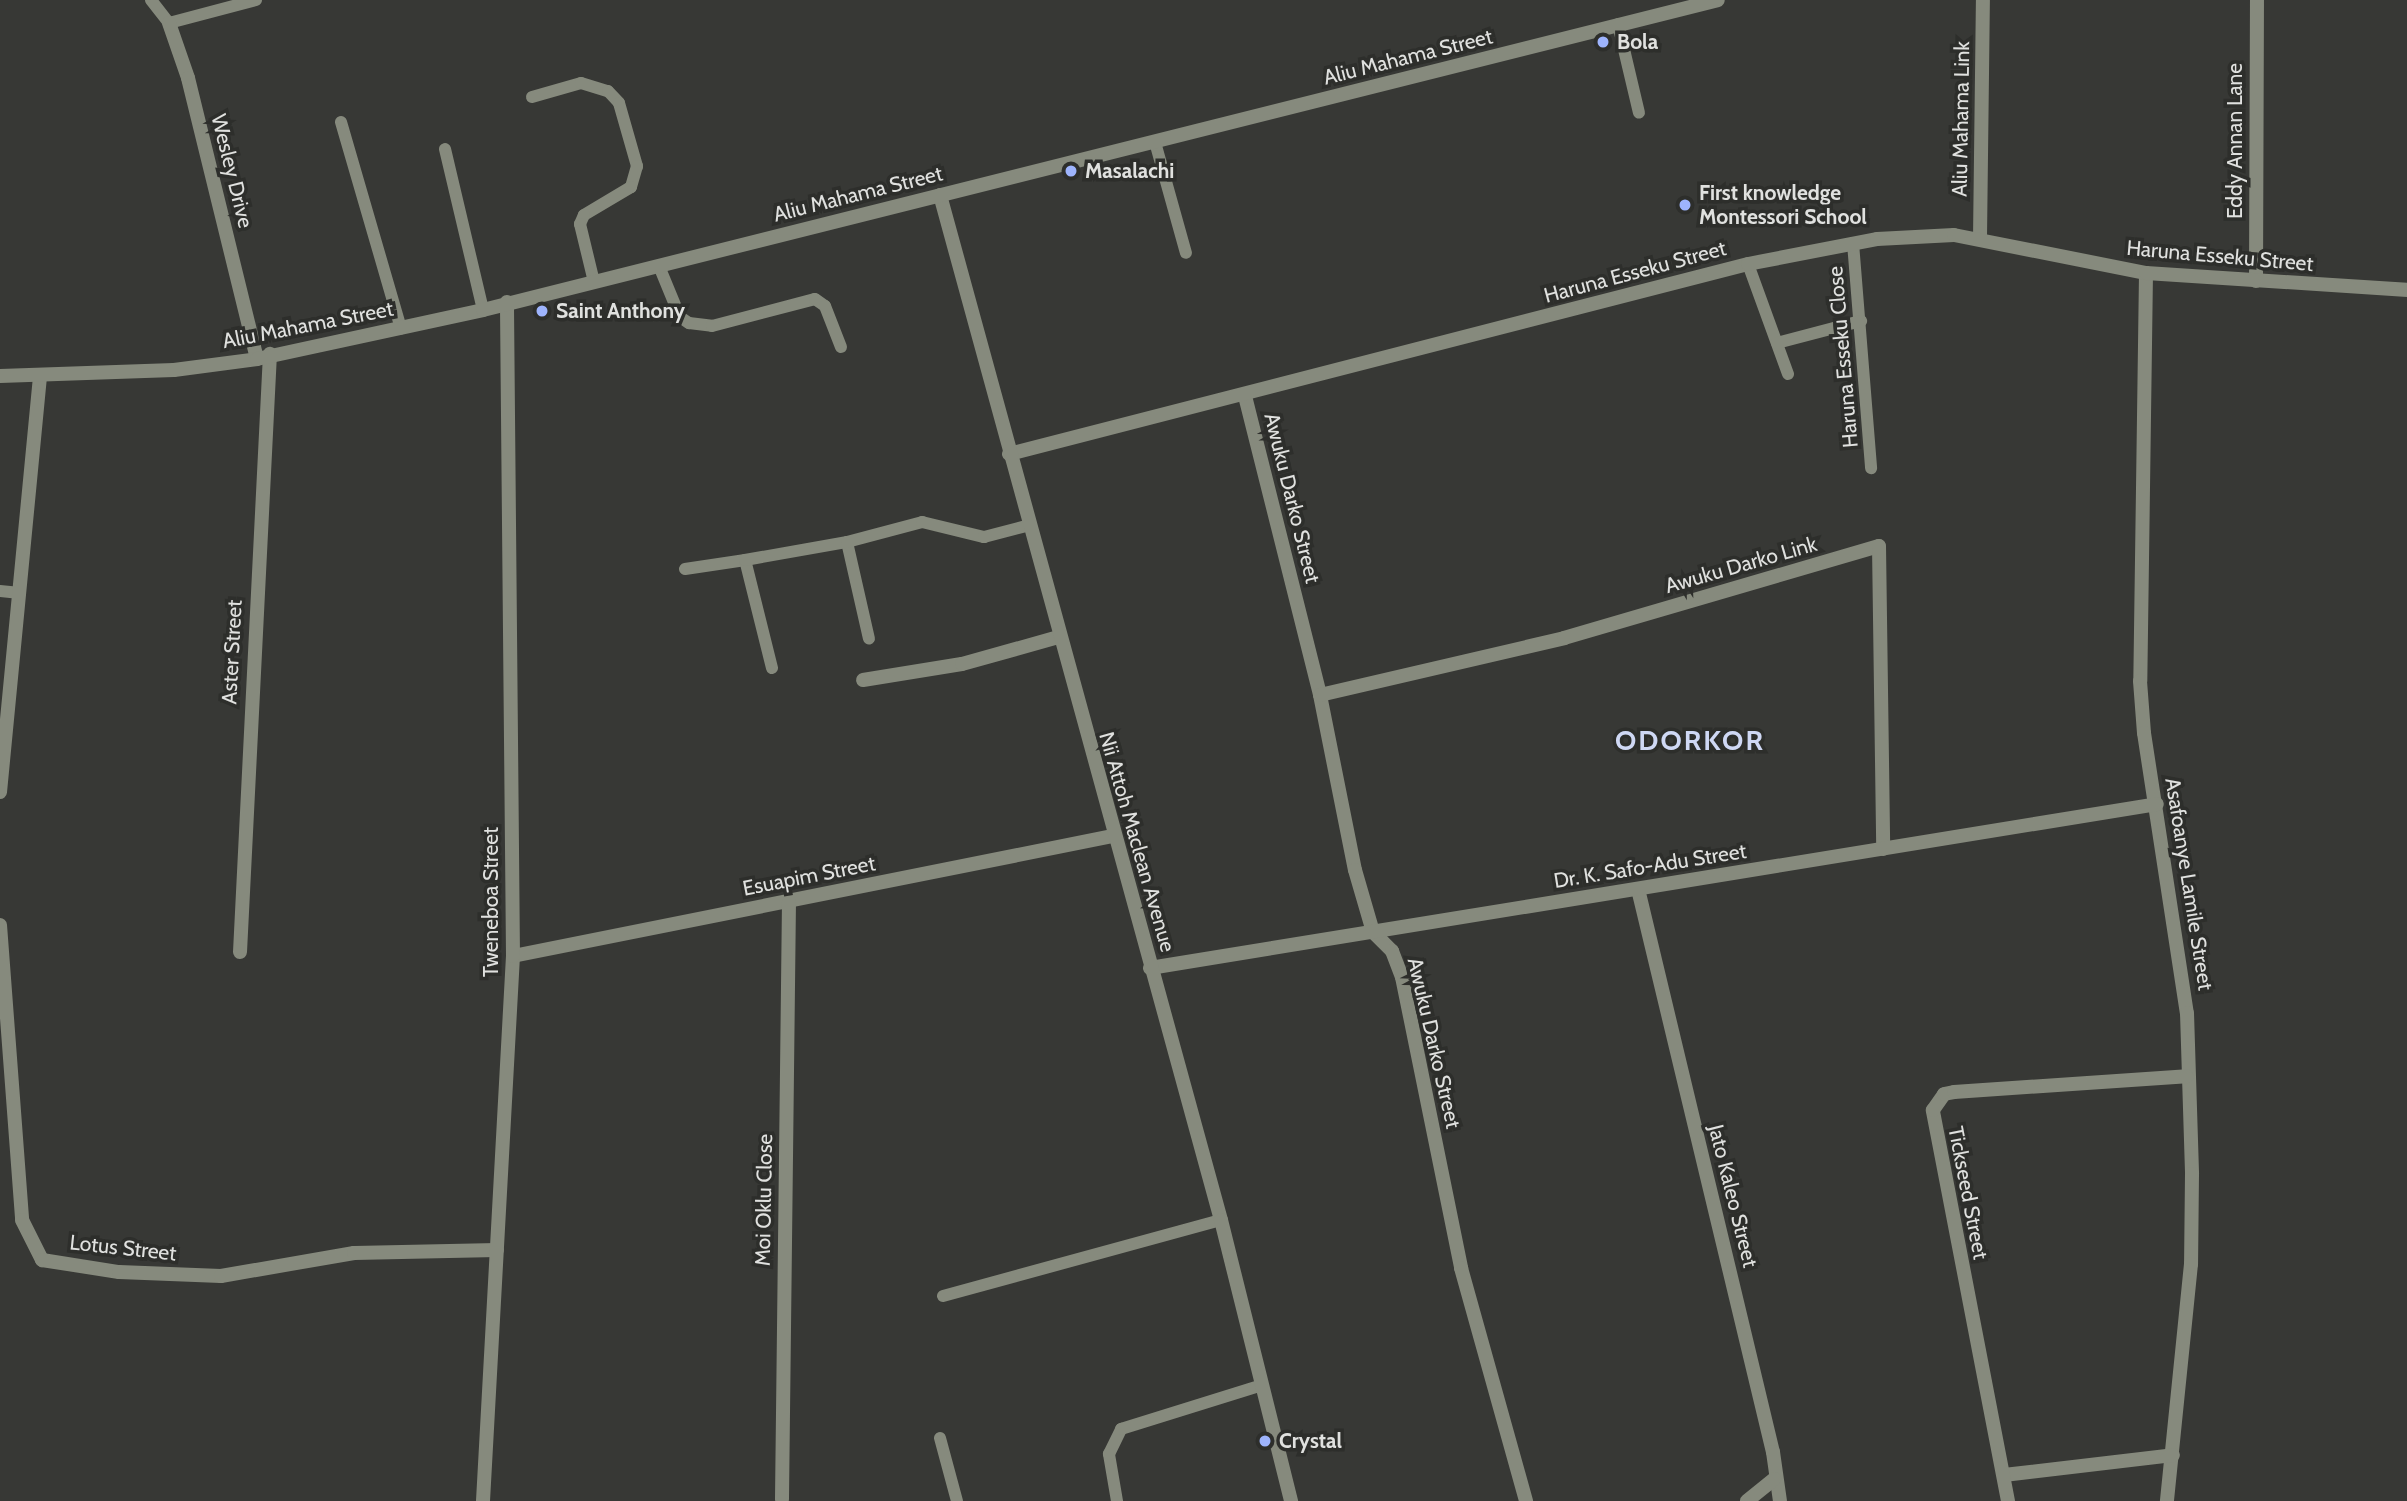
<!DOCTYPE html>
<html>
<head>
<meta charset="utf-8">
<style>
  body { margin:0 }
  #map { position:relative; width:2407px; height:1501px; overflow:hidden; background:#373835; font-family:Cabin,sans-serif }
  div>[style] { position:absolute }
  .service>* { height:12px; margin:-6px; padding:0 6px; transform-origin:6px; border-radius:6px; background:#868a7d }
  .minor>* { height:14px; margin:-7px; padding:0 7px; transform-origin:7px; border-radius:7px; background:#868a7d }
  .tertiary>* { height:14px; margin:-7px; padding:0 7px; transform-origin:7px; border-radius:7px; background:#868a7d }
  .dots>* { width:19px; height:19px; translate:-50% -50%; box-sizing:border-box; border:4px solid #2d2e2b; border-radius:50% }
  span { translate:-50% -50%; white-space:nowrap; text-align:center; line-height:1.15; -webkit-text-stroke:7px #2d2e2b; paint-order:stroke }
  .poi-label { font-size:21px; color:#e0e1df; font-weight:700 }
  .left { translate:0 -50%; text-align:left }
  .street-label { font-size:21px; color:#e0e1df }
  .district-label { font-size:28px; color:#cfd8f4; font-weight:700; letter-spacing:2px }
</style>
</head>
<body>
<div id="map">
  <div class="service">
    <i style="left:151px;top:0;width:29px;rotate:52deg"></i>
    <i style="left:169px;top:23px;width:90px;rotate:-14.8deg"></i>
    <i style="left:1618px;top:24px;width:91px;rotate:76.7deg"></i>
    <i style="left:532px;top:97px;width:51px;rotate:-15.9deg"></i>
    <i style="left:581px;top:83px;width:28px;rotate:17deg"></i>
    <i style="left:608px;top:91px;width:16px;rotate:47deg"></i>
    <i style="left:619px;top:103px;width:66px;rotate:74.1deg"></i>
    <i style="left:637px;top:166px;width:22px;rotate:106deg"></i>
    <i style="left:631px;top:187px;width:55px;rotate:149.2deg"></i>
    <i style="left:584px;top:215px;width:10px;rotate:114deg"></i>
    <i style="left:580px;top:224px;width:60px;rotate:76.4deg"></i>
    <i style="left:341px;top:122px;width:215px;rotate:73.8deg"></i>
    <i style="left:1155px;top:142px;width:115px;rotate:74.4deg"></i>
    <i style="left:445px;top:149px;width:165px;rotate:76.7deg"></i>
    <i style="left:1853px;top:243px;width:226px;rotate:85.4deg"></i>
    <i style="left:1748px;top:264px;width:117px;rotate:70deg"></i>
    <i style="left:659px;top:266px;width:55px;rotate:67.6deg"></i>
    <i style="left:680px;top:317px;width:11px;rotate:34deg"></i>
    <i style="left:689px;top:323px;width:23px;rotate:7deg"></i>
    <i style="left:712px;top:326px;width:106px;rotate:-14.7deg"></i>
    <i style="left:815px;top:299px;width:12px;rotate:35deg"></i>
    <i style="left:825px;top:306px;width:44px;rotate:68.7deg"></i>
    <i style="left:1777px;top:343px;width:87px;rotate:-14.7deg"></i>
    <i style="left:847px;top:542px;width:99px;rotate:77.2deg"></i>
    <i style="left:685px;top:569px;width:61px;rotate:-8.5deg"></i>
    <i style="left:0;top:591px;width:20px;rotate:6deg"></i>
    <i style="left:772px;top:668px;width:111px;rotate:-104deg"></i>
    <i style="left:745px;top:560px;width:104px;rotate:-10deg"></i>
    <i style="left:847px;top:542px;width:78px;rotate:-14.9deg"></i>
    <i style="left:922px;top:522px;width:64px;rotate:13.6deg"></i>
    <i style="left:984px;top:537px;width:48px;rotate:-14.6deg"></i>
    <i style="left:943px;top:1296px;width:288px;rotate:-15.3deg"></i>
    <i style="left:940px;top:1438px;width:65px;rotate:74.9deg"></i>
    <i style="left:1117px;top:1501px;width:48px;rotate:-99.7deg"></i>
    <i style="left:1109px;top:1454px;width:28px;rotate:-64deg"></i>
    <i style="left:1121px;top:1429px;width:148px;rotate:-17.3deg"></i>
  </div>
  <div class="minor">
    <i style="left:169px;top:23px;width:58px;rotate:70.9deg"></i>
    <i style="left:188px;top:78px;width:289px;rotate:76.2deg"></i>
    <i style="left:1980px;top:238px;width:238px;rotate:-89.3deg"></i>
    <i style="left:2146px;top:273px;width:408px;rotate:90.8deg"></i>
    <i style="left:2140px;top:681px;width:52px;rotate:85.6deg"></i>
    <i style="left:2144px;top:733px;width:283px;rotate:81.3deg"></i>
    <i style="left:2187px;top:1013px;width:161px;rotate:88.2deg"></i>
    <i style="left:2192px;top:1174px;width:90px;rotate:90.6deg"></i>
    <i style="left:2191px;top:1264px;width:238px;rotate:95.8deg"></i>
    <i style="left:2256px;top:281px;width:281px;rotate:-89.8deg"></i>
    <i style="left:1245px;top:396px;width:308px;rotate:75.9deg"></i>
    <i style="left:1320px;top:695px;width:178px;rotate:78.7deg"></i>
    <i style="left:1355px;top:870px;width:65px;rotate:73.8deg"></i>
    <i style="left:1373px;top:932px;width:27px;rotate:45deg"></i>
    <i style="left:1392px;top:951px;width:28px;rotate:69deg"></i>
    <i style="left:1402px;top:977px;width:297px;rotate:78.5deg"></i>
    <i style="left:1461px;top:1268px;width:242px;rotate:74.4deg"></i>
    <i style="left:1009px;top:454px;width:763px;rotate:-14.42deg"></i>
    <i style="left:1748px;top:264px;width:131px;rotate:-11deg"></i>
    <i style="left:1877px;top:239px;width:77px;rotate:-3deg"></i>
    <i style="left:1954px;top:235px;width:196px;rotate:11.2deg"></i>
    <i style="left:2146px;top:273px;width:262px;rotate:3.7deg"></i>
    <i style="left:863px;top:680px;width:100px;rotate:-9.2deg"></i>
    <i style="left:962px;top:664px;width:101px;rotate:-15.6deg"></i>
    <i style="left:1320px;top:695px;width:251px;rotate:-13.1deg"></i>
    <i style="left:1564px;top:638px;width:328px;rotate:-16.3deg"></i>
    <i style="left:1879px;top:546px;width:303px;rotate:89.2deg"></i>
    <i style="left:0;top:792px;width:417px;rotate:-84.5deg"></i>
    <i style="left:1638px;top:889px;width:579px;rotate:76.52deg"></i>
    <i style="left:1773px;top:1452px;width:49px;rotate:81.9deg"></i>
    <i style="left:0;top:925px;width:296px;rotate:85.7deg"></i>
    <i style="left:22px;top:1220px;width:45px;rotate:63.4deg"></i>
    <i style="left:42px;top:1260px;width:78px;rotate:8.9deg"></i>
    <i style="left:119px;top:1272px;width:102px;rotate:2.2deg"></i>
    <i style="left:221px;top:1276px;width:135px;rotate:-9.8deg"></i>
    <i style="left:354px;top:1253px;width:143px;rotate:-1.2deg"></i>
    <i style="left:240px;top:952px;width:599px;rotate:-87.13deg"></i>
    <i style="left:513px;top:956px;width:612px;rotate:-11.31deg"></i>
    <i style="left:1150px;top:968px;width:1020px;rotate:-9.25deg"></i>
    <i style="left:2004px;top:1475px;width:170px;rotate:-6.7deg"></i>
    <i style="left:782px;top:1499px;width:597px;rotate:-89.33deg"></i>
    <i style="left:483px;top:1501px;width:546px;rotate:-86.85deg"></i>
    <i style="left:513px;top:956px;width:654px;rotate:-90.53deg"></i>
    <i style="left:1747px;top:1501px;width:35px;rotate:-39deg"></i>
    <i style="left:2008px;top:1501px;width:398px;rotate:-100.9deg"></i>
    <i style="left:1933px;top:1110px;width:19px;rotate:-55deg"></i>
    <i style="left:1944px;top:1094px;width:10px;rotate:-11deg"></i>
    <i style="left:1954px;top:1092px;width:233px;rotate:-3.9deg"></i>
  </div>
  <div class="tertiary">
    <i style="left:940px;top:195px;width:1063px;rotate:74.67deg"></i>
    <i style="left:1221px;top:1220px;width:290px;rotate:76deg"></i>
    <i style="left:0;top:376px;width:174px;rotate:-2deg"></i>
    <i style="left:174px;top:370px;width:84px;rotate:-7.5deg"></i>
    <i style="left:257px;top:359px;width:231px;rotate:-12.2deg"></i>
    <i style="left:483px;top:310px;width:1273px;rotate:-14.09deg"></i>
  </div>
  <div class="dots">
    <i style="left:1603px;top:42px;background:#9eb4fd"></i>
    <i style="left:1071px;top:171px;background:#9eb4fd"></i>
    <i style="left:1685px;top:205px;background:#9eb4fd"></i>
    <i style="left:542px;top:311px;background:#9eb4fd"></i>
    <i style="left:1265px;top:1441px;background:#9eb4fd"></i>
  </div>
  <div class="poi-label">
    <span class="left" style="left:1617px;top:42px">Bola</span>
    <span class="left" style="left:1085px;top:171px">Masalachi</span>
    <span class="left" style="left:1699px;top:205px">First knowledge<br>Montessori School</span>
    <span class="left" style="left:556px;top:311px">Saint Anthony</span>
    <span class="left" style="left:1279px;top:1441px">Crystal</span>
  </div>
  <div class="street-label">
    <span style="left:1408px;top:57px;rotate:-14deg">Aliu Mahama Street</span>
    <span style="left:1961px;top:119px;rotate:-89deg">Aliu Mahama Link</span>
    <span style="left:2235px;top:141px;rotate:-90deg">Eddy Annan Lane</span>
    <span style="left:232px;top:171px;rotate:76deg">Wesley Drive</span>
    <span style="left:858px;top:194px;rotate:-14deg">Aliu Mahama Street</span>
    <span style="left:2220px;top:256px;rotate:5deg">Haruna Esseku Street</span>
    <span style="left:1635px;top:272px;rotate:-15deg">Haruna Esseku Street</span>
    <span style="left:308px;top:325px;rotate:-11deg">Aliu Mahama Street</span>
    <span style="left:1843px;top:357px;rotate:-95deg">Haruna Esseku Close</span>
    <span style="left:1292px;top:498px;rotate:76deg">Awuku Darko Street</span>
    <span style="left:1741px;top:565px;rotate:-16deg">Awuku Darko Link</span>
    <span style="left:232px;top:652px;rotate:-87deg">Aster Street</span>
    <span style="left:1137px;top:842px;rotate:74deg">Nii Attoh Maclean Avenue</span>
    <span style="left:1650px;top:866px;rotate:-9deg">Dr. K. Safo-Adu Street</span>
    <span style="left:809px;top:876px;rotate:-11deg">Esuapim Street</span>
    <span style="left:2189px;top:884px;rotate:81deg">Asafoanye Lamile Street</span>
    <span style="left:491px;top:902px;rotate:-90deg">Tweneboa Street</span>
    <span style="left:1434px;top:1043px;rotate:77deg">Awuku Darko Street</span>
    <span style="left:1968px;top:1193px;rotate:79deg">Tickseed Street</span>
    <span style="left:1733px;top:1196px;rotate:76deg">Jato Kaleo Street</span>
    <span style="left:764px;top:1200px;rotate:-89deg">Moi Oklu Close</span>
    <span style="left:123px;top:1248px;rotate:6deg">Lotus Street</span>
  </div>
  <div class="district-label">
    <span style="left:1690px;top:740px">ODORKOR</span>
  </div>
</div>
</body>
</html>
